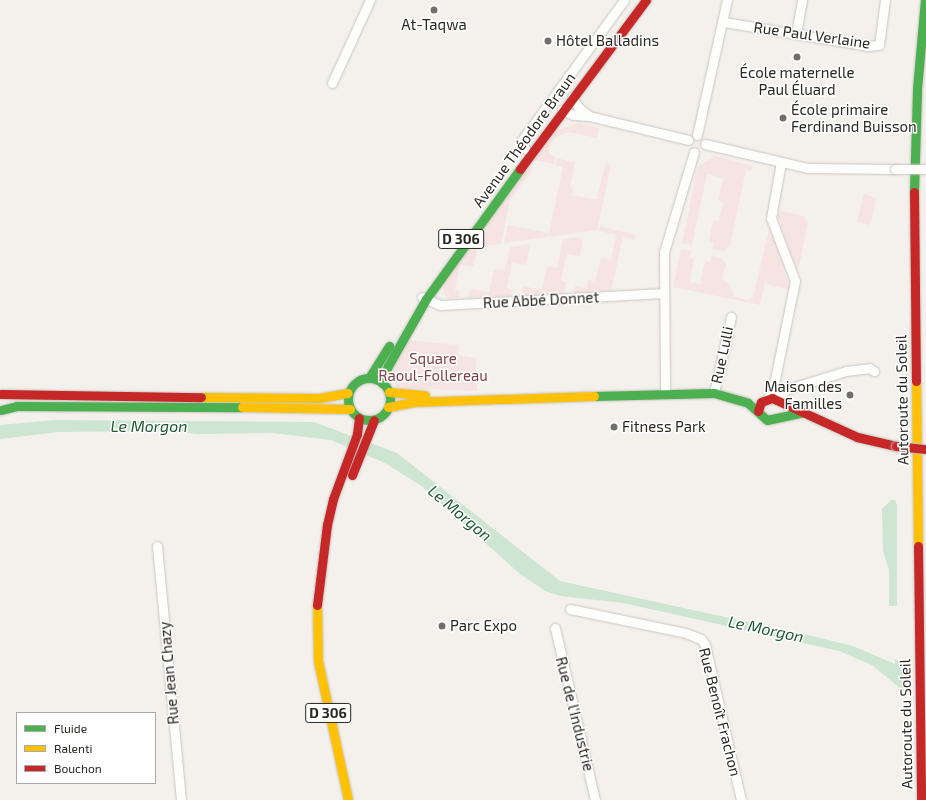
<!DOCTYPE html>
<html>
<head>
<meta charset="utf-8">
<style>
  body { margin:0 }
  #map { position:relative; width:926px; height:800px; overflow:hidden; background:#f4f1ed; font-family:"Exo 2",sans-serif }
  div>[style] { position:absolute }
  .green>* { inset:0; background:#f6e4e2 }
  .water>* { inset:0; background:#cde5d1 }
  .roads { filter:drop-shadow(0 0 1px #c8c6c2) drop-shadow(0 0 1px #c8c6c2) }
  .street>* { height:9px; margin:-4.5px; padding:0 4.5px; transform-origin:4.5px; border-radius:4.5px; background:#fdfdfc }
  .fast>* { height:9px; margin:-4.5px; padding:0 4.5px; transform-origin:4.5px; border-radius:4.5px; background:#4caf50 }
  .fast>.ring { margin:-4.5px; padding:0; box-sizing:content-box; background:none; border:9px solid #4caf50; border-radius:50% }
  .slow>* { height:9px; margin:-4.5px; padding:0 4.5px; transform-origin:4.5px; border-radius:4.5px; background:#ffc107 }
  .jam>* { height:9px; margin:-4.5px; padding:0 4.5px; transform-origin:4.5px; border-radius:4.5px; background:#c62828 }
  .bridges { filter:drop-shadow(0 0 1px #c8c6c2) drop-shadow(0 0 1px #c8c6c2) }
  .street-bridge>* { height:9px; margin:-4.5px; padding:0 4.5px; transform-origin:4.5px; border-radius:4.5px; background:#fdfdfc }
  .jam-bridge>* { height:9px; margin:-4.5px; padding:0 4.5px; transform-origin:4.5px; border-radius:4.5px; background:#c62828 }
  .dots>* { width:11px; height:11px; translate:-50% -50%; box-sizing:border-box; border:2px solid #fff; border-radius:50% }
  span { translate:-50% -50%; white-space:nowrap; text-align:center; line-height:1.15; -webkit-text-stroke:3px #fff; paint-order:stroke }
  .shield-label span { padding:1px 3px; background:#fff; border:1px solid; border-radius:3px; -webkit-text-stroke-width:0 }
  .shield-label { font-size:14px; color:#2a2825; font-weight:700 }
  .poi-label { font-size:15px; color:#2a2825 }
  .left { translate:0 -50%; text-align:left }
  .right { translate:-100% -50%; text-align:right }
  .street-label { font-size:15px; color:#2a2825 }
  .park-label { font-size:15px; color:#7b3f44 }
  .water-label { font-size:16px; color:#1f5733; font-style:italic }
  .legend { position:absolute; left:16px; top:712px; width:140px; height:72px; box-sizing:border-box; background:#fff; border:1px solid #aaa9a8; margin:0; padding:5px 7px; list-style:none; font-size:12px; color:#2a2825 }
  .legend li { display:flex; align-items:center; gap:8px; height:20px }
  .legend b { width:20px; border:1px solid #aaa9a8 }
</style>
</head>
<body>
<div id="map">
  <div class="green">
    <i style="clip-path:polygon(579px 123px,599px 128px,597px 138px,568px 132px,557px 137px,549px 146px,549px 153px,555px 158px,554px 164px,533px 160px,554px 131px)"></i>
    <i style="clip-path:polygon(715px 156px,753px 166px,751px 171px,746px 170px,730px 246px,724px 251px,712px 249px,714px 243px,709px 242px,713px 220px,719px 221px,723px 202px,718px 200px,723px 178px,707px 174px,692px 245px,682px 243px,698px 166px)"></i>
    <i style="clip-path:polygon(557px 158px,575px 163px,570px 187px,573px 188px,572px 195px,591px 199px,597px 199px,605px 164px,611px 165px,597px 230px,504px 243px,508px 225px,549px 233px,563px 167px,556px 165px)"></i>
    <i style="clip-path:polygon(527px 168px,533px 169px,510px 200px,501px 244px,478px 247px,473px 267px,460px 265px,455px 290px,460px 292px,459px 298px,447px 298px,440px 285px)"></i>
    <i style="clip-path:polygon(864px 194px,876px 198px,871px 224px,868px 225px,857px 221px)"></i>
    <i style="clip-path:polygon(782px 211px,804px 216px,808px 222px,799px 267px,796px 269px,778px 217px,779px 212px)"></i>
    <i style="clip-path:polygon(600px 226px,636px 235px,635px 239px,623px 237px,611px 292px,574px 294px,575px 286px,586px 289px,588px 280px,595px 281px,601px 258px,611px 260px,616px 235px,599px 231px)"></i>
    <i style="clip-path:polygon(770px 226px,790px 290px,765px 284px,760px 305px,673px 287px,681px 249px,691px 251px,689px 258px,694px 259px,690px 282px,700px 284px,705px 261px,710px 262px,711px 255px,722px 258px,726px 264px,722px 279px,728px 283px,735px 297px,747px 300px,753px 297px)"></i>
    <i style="clip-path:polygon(579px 237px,583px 242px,580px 256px,567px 254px,561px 280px,566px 282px,564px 294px,521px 296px,523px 286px,542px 290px,547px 266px,557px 268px,563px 239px)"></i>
    <i style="clip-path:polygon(530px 244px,526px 265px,512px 263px,507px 288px,513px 290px,511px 296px,468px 298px,470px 289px,489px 292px,494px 269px,505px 270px,510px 247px)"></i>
    <i style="clip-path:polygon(409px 340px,459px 345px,458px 355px,476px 358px,477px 391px,397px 388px,390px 375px)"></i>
  </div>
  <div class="water">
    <i style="clip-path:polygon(55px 420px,314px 422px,397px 453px,560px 581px,808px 635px,853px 646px,895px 664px,895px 659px,900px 662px,900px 668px,908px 678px,907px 694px,872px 665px,839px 651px,623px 603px,560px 596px,545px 591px,520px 574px,423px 487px,385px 463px,331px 440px,273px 433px,199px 434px,157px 431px,59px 432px,0 439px,0 425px)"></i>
    <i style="clip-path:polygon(891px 500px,895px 500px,897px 505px,897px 606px,889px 606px,889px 570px,883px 551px,882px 509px)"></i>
  </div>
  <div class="roads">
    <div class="street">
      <i style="left:724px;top:22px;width:145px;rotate:9.5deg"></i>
      <i style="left:867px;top:46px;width:12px;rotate:-5deg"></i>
      <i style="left:879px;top:45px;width:45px;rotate:-82.4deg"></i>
      <i style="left:796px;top:34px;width:35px;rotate:-80deg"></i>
      <i style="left:332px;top:83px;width:91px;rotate:-65.4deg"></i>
      <i style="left:572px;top:97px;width:12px;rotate:59deg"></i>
      <i style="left:578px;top:107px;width:14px;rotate:39deg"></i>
      <i style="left:562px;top:110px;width:12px;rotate:24deg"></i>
      <i style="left:573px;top:115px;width:16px;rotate:4deg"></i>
      <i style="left:589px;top:116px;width:102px;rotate:13.6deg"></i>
      <i style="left:697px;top:135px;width:138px;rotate:-77.5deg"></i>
      <i style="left:705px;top:144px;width:106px;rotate:13.1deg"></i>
      <i style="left:808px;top:168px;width:87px;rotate:0.7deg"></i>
      <i style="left:525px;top:149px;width:9px;rotate:-108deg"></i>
      <i style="left:522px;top:140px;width:173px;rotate:-53.9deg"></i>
      <i style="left:422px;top:297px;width:20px;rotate:24deg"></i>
      <i style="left:440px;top:305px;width:224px;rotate:-3.1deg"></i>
      <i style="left:665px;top:393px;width:141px;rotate:-90.4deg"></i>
      <i style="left:664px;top:252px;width:104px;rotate:-73.3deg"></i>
      <i style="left:714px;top:393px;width:78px;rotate:-77.4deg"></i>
      <i style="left:768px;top:398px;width:15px;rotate:-67deg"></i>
      <i style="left:774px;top:384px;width:105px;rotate:-78.5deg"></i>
      <i style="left:795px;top:281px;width:67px;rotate:-110.9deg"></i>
      <i style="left:771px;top:218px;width:57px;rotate:-79.9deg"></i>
      <i style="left:775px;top:399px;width:16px;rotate:-38deg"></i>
      <i style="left:788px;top:389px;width:61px;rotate:-17.2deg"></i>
      <i style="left:846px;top:371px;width:23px;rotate:-7deg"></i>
      <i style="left:869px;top:368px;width:6px;rotate:31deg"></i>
      <i style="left:157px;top:546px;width:255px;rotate:84.6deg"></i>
      <i style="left:570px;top:609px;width:118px;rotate:11.7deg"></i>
      <i style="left:686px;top:633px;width:16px;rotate:22deg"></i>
      <i style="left:701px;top:639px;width:7px;rotate:56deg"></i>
      <i style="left:705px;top:645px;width:159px;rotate:76.9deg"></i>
      <i style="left:555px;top:628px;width:177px;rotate:76.9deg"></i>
    </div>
    <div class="fast">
      <i style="left:914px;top:192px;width:103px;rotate:-88.3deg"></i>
      <i style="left:917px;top:89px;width:89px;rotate:-84.9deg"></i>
      <i class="ring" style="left:348px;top:378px;width:33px;height:33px"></i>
      <i style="left:369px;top:378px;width:38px;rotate:-58deg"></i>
      <i style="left:382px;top:383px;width:18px;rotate:-71deg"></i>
      <i style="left:388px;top:366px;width:77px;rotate:-60.4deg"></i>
      <i style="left:426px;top:299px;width:160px;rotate:-54.1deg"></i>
      <i style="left:594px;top:396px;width:120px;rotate:-1.4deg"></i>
      <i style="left:714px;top:393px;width:35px;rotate:16deg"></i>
      <i style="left:748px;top:403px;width:25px;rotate:42deg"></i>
      <i style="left:767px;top:420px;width:38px;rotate:-12deg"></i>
      <i style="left:1px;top:410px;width:16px;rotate:-14deg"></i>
      <i style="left:17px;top:406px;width:225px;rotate:0.3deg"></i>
    </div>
    <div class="slow">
      <i style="left:916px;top:381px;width:165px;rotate:89.3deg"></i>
      <i style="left:389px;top:392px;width:36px;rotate:5deg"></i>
      <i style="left:201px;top:397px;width:118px;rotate:0.5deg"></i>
      <i style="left:319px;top:398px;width:29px;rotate:-10deg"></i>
      <i style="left:242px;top:407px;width:108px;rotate:1.1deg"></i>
      <i style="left:388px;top:407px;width:25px;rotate:-11deg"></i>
      <i style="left:413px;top:402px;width:181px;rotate:-1.9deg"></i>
      <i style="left:317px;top:605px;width:56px;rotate:89deg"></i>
      <i style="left:318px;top:661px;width:142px;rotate:77.8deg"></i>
    </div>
    <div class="jam">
      <i style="left:520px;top:169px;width:211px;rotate:-53.3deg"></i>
      <i style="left:914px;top:192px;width:189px;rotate:89.4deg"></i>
      <i style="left:1px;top:394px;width:200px;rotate:0.9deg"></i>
      <i style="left:758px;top:411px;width:9px;rotate:-72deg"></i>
      <i style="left:761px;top:402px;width:12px;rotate:-20deg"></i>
      <i style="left:772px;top:398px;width:94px;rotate:24.6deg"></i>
      <i style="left:857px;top:437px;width:40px;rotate:13deg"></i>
      <i style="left:352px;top:475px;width:59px;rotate:-68.2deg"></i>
      <i style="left:918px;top:546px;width:254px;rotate:89.3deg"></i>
      <i style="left:317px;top:605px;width:81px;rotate:-82.9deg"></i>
      <i style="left:327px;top:525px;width:27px;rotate:-77deg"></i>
      <i style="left:333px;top:499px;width:69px;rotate:-69.7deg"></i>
      <i style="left:357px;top:434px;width:16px;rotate:-83deg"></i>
    </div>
  </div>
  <div class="bridges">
    <div class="street-bridge">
      <i style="left:895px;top:169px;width:31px"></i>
    </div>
    <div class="jam-bridge">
      <i style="left:896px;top:446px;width:30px;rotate:6deg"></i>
    </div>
  </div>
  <div class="dots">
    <i style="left:434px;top:10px;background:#716e6b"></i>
    <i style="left:548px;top:41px;background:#716e6b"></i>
    <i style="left:797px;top:57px;background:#716e6b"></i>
    <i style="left:783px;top:118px;background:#716e6b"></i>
    <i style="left:850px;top:395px;background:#716e6b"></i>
    <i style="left:614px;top:427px;background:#716e6b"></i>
    <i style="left:442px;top:626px;background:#716e6b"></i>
  </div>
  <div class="shield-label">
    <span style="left:461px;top:239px">D 306</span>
    <span style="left:328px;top:713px">D 306</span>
  </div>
  <div class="poi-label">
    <span style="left:434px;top:25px">At-Taqwa</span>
    <span class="left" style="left:556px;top:41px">Hôtel Balladins</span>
    <span style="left:797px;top:81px">École maternelle<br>Paul Éluard</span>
    <span class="left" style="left:791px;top:118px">École primaire<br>Ferdinand Buisson</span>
    <span class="right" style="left:842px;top:395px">Maison des<br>Familles</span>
    <span class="left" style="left:622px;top:427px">Fitness Park</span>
    <span class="left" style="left:450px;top:626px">Parc Expo</span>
  </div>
  <div class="street-label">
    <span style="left:812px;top:35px;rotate:8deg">Rue Paul Verlaine</span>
    <span style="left:524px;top:140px;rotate:-54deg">Avenue Théodore Braun</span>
    <span style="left:541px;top:300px;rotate:-3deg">Rue Abbé Donnet</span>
    <span style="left:722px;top:355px;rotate:-78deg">Rue Lulli</span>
    <span style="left:902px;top:400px;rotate:-91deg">Autoroute du Soleil</span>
    <span style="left:169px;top:673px;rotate:-95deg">Rue Jean Chazy</span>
    <span style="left:720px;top:712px;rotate:76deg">Rue Benoît Frachon</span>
    <span style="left:575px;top:714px;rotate:76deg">Rue de l'Industrie</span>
    <span style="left:906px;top:724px;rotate:-91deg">Autoroute du Soleil</span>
  </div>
  <div class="park-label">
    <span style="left:433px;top:367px">Square<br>Raoul-Follereau</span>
  </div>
  <div class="water-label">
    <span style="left:149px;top:426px">Le Morgon</span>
    <span style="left:460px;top:513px;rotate:40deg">Le Morgon</span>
    <span style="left:766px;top:629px;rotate:12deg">Le Morgon</span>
  </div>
  <ul class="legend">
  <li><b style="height:5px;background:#4caf50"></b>Fluide</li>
  <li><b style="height:5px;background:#ffc107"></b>Ralenti</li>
  <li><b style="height:5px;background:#c62828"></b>Bouchon</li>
  </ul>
</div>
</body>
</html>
